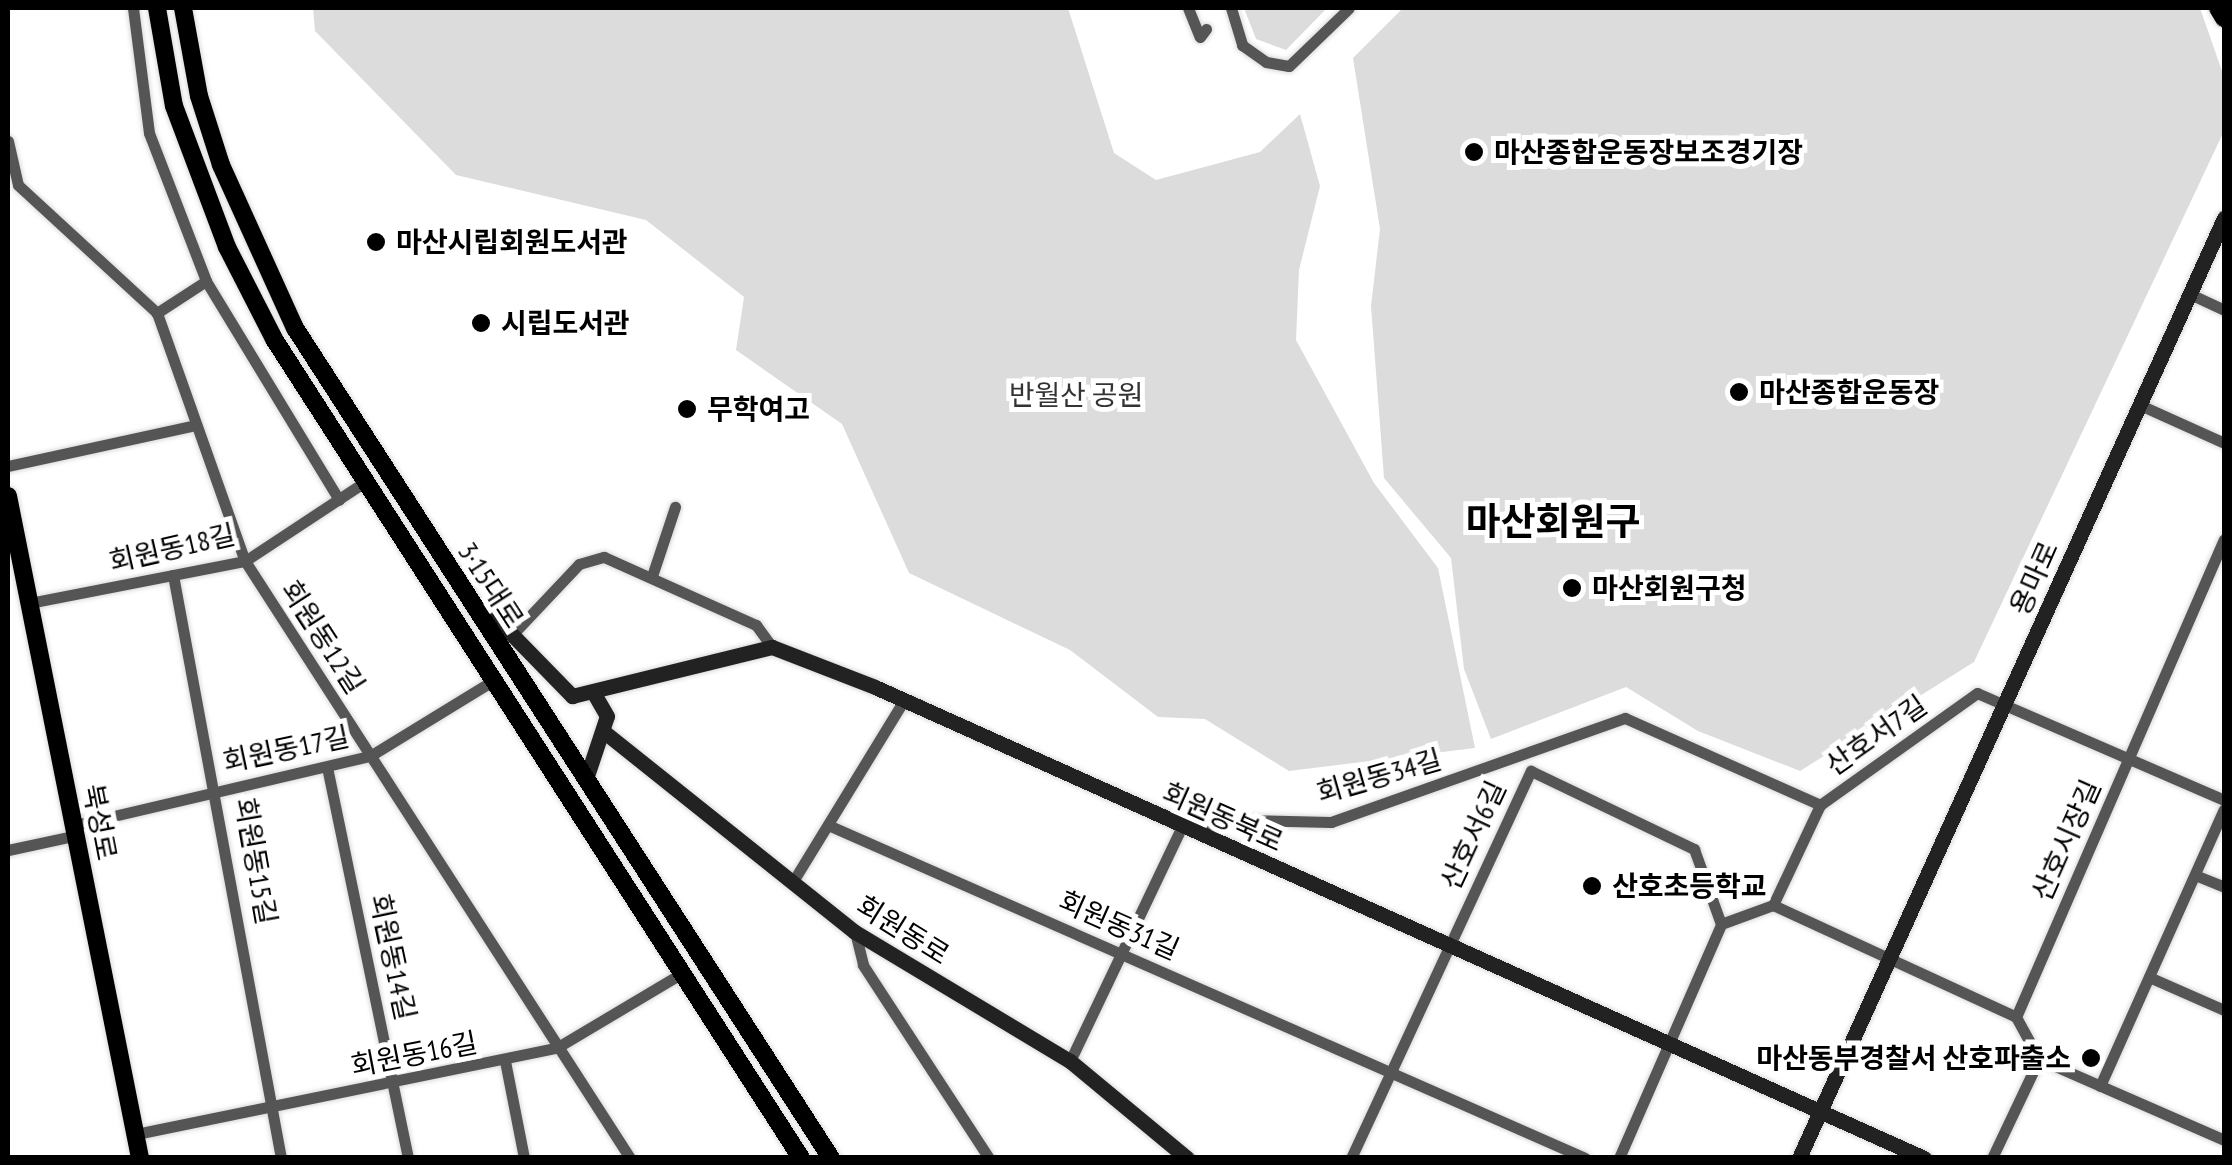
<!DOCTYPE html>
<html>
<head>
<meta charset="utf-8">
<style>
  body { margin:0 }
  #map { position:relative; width:2232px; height:1165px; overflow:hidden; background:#fff; font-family:"PT Sans Narrow","Noto Sans KR",sans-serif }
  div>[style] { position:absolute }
  .green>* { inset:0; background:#dcdcdc }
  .roads { filter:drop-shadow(0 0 2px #dbdbdb) drop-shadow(0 0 2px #dbdbdb) }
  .minor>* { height:11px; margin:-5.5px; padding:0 5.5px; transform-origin:5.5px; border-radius:5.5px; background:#555 }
  .secondary>* { height:15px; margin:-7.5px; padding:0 7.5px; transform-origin:7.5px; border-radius:7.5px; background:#222 }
  .primary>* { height:18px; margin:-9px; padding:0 9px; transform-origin:9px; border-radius:9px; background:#000 }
  .dots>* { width:28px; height:28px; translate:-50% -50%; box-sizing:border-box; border:5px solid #fff; border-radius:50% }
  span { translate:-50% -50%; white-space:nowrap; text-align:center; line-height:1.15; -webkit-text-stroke:10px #fff; paint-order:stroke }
  .poi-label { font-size:28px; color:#000; font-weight:700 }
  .left { translate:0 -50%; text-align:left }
  .right { translate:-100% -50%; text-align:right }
  .park-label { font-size:28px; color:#333 }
  .street-label { font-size:28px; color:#000 }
  .district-label { font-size:38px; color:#000; font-weight:700 }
  .frame { position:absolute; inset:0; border:10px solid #000; pointer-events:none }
</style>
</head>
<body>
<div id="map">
  <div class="green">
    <i style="clip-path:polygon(313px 8px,1068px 8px,1114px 153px,1156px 180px,1260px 152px,1300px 114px,1320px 186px,1299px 270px,1296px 340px,1374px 483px,1438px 568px,1475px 748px,1289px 771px,1205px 719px,1158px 717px,1070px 650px,909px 573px,842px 424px,736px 350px,744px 297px,646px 220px,456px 175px,315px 31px)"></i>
    <i style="clip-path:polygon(1244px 8px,1327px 8px,1286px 50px,1256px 39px)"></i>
    <i style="clip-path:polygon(1403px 8px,2200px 8px,2224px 77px,2224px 131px,1974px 662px,1800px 771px,1698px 731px,1626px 687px,1491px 739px,1464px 669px,1451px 558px,1384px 478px,1371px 306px,1380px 229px,1353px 58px)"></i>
  </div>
  <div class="roads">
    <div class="minor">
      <i style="left:133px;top:8px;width:126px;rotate:82.7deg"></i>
      <i style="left:149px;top:133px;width:159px;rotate:68.9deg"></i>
      <i style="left:206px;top:281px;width:59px;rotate:146.9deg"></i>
      <i style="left:1188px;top:8px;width:31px;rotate:68deg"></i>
      <i style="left:1200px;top:37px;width:10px;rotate:-53deg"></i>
      <i style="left:1231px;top:8px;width:39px;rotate:73deg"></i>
      <i style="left:1242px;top:45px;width:29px;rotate:35deg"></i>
      <i style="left:1266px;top:62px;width:23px;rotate:10deg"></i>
      <i style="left:1289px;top:66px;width:83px;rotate:-44deg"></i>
      <i style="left:8px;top:141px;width:45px;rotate:77.2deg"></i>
      <i style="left:18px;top:185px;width:189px;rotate:42.6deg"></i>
      <i style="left:157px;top:313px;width:263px;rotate:70.5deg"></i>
      <i style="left:245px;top:561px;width:710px;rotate:57.18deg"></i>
      <i style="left:206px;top:281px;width:256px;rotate:58.7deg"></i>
      <i style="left:2190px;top:294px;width:38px;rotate:25deg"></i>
      <i style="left:2140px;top:405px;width:92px;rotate:24.3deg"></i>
      <i style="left:8px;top:466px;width:192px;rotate:-12.3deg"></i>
      <i style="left:173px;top:575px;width:593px;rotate:79.51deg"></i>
      <i style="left:652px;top:576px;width:73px;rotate:-71.6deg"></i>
      <i style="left:29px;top:603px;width:220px;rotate:-11deg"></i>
      <i style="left:245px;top:561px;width:144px;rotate:-33.4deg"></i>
      <i style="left:511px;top:636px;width:99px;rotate:-46.6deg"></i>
      <i style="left:579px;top:564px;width:26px;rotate:-16deg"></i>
      <i style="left:604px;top:557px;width:167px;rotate:24.1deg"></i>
      <i style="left:756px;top:625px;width:27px;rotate:54deg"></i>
      <i style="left:327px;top:767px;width:399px;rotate:78.3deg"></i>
      <i style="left:828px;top:825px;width:827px;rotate:23.74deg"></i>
      <i style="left:71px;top:826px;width:307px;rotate:-13.2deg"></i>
      <i style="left:370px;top:756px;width:145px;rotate:-31.5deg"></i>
      <i style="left:1205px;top:837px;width:31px;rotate:-53deg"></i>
      <i style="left:1224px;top:812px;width:24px;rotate:19deg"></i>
      <i style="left:1247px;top:820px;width:84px;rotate:1.4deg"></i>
      <i style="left:1331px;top:822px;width:312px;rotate:-19.5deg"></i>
      <i style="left:1625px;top:718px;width:214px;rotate:24deg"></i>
      <i style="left:8px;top:850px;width:66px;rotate:-12.2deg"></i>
      <i style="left:2195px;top:875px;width:31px;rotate:22deg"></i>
      <i style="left:792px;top:883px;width:212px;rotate:-58.5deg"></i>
      <i style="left:1773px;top:905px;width:110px;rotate:-64.8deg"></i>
      <i style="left:1820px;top:805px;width:193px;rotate:-35.5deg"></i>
      <i style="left:1977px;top:693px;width:269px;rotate:23.4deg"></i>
      <i style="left:855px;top:932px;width:34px;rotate:76deg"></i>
      <i style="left:863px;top:965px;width:230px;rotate:56.9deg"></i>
      <i style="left:2149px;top:977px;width:82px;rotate:23.7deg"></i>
      <i style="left:2016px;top:1017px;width:521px;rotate:-66.48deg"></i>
      <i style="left:2039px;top:1059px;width:202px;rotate:23.6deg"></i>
      <i style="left:505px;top:1061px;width:99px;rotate:78.9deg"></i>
      <i style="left:1070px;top:1061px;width:260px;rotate:-64.5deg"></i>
      <i style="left:2100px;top:1086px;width:303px;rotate:-65.9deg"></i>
      <i style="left:136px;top:1134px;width:431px;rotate:-11.6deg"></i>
      <i style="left:558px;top:1047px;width:144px;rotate:-30.8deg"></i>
      <i style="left:1351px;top:1158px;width:427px;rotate:-65.1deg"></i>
      <i style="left:1531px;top:771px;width:181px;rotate:25.6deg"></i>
      <i style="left:1694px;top:849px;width:80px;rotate:70.2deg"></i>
      <i style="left:1619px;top:1158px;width:255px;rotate:-66.4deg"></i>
      <i style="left:1721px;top:924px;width:55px;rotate:-20.1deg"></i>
      <i style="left:1773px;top:905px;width:268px;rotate:24.7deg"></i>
      <i style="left:1992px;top:1158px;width:110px;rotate:-64.6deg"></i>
      <i style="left:2039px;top:1059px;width:48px;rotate:-118.7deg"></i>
    </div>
    <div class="secondary">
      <i style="left:475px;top:610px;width:17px;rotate:13deg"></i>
      <i style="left:492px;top:614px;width:115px;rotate:45.7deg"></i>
      <i style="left:572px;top:696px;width:206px;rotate:-13.8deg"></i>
      <i style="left:772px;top:647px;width:110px;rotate:21.2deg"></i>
      <i style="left:875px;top:687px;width:1150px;rotate:24.18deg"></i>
      <i style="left:603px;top:731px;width:322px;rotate:38.6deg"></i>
      <i style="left:855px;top:932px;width:251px;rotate:31deg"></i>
      <i style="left:1070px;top:1061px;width:152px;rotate:39.7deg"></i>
      <i style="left:586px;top:779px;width:66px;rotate:-71.6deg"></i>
      <i style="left:607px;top:716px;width:24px;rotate:-120deg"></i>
      <i style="left:1799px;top:1158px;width:1032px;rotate:-65.67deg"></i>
    </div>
    <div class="primary">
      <i style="left:157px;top:8px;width:99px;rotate:80.2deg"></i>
      <i style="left:174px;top:106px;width:151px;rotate:69.4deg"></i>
      <i style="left:227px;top:247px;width:103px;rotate:62.9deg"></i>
      <i style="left:274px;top:339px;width:974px;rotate:57.24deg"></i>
      <i style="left:183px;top:8px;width:89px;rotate:79.7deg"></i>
      <i style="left:199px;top:96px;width:72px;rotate:72.3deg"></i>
      <i style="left:221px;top:165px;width:179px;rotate:65.6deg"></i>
      <i style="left:295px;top:328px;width:988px;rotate:57.15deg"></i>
      <i style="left:2218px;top:8px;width:12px;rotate:59deg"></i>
      <i style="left:8px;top:496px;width:675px;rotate:78.72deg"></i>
    </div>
  </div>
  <div class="dots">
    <i style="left:1474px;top:152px;background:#000"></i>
    <i style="left:376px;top:242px;background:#000"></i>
    <i style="left:481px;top:323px;background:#000"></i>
    <i style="left:1739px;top:392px;background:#000"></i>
    <i style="left:687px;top:409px;background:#000"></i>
    <i style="left:1572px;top:588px;background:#000"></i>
    <i style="left:1592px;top:886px;background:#000"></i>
    <i style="left:2091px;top:1058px;background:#000"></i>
  </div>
  <div class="poi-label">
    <span class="left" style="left:1494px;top:152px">마산종합운동장보조경기장</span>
    <span class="left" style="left:396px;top:242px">마산시립회원도서관</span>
    <span class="left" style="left:501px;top:323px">시립도서관</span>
    <span class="left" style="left:1759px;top:392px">마산종합운동장</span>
    <span class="left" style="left:707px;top:409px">무학여고</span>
    <span class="left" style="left:1592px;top:588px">마산회원구청</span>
    <span class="left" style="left:1612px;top:886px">산호초등학교</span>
    <span class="right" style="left:2071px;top:1058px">마산동부경찰서 산호파출소</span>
  </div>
  <div class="park-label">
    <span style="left:1076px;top:395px">반월산 공원</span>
  </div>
  <div class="street-label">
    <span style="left:172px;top:548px;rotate:-13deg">회원동18길</span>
    <span style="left:2034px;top:578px;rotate:-66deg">용마로</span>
    <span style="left:491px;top:585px;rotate:57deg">3·15대로</span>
    <span style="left:323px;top:637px;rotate:57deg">회원동12길</span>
    <span style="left:1876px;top:735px;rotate:-35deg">산호서7길</span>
    <span style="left:286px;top:749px;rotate:-12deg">회원동17길</span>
    <span style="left:1379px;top:776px;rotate:-16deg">회원동34길</span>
    <span style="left:1223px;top:817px;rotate:24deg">회원동북로</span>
    <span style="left:100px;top:822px;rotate:79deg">북성로</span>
    <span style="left:1473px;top:835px;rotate:-65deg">산호서6길</span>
    <span style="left:2066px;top:840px;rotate:-66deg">산호시장길</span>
    <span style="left:256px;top:861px;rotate:80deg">회원동15길</span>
    <span style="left:1119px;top:925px;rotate:24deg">회원동31길</span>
    <span style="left:903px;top:930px;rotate:32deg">회원동로</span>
    <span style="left:393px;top:957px;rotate:78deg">회원동14길</span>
    <span style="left:414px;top:1054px;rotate:-11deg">회원동16길</span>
  </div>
  <div class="district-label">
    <span style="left:1553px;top:521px">마산회원구</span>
  </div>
  <div class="frame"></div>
</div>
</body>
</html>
